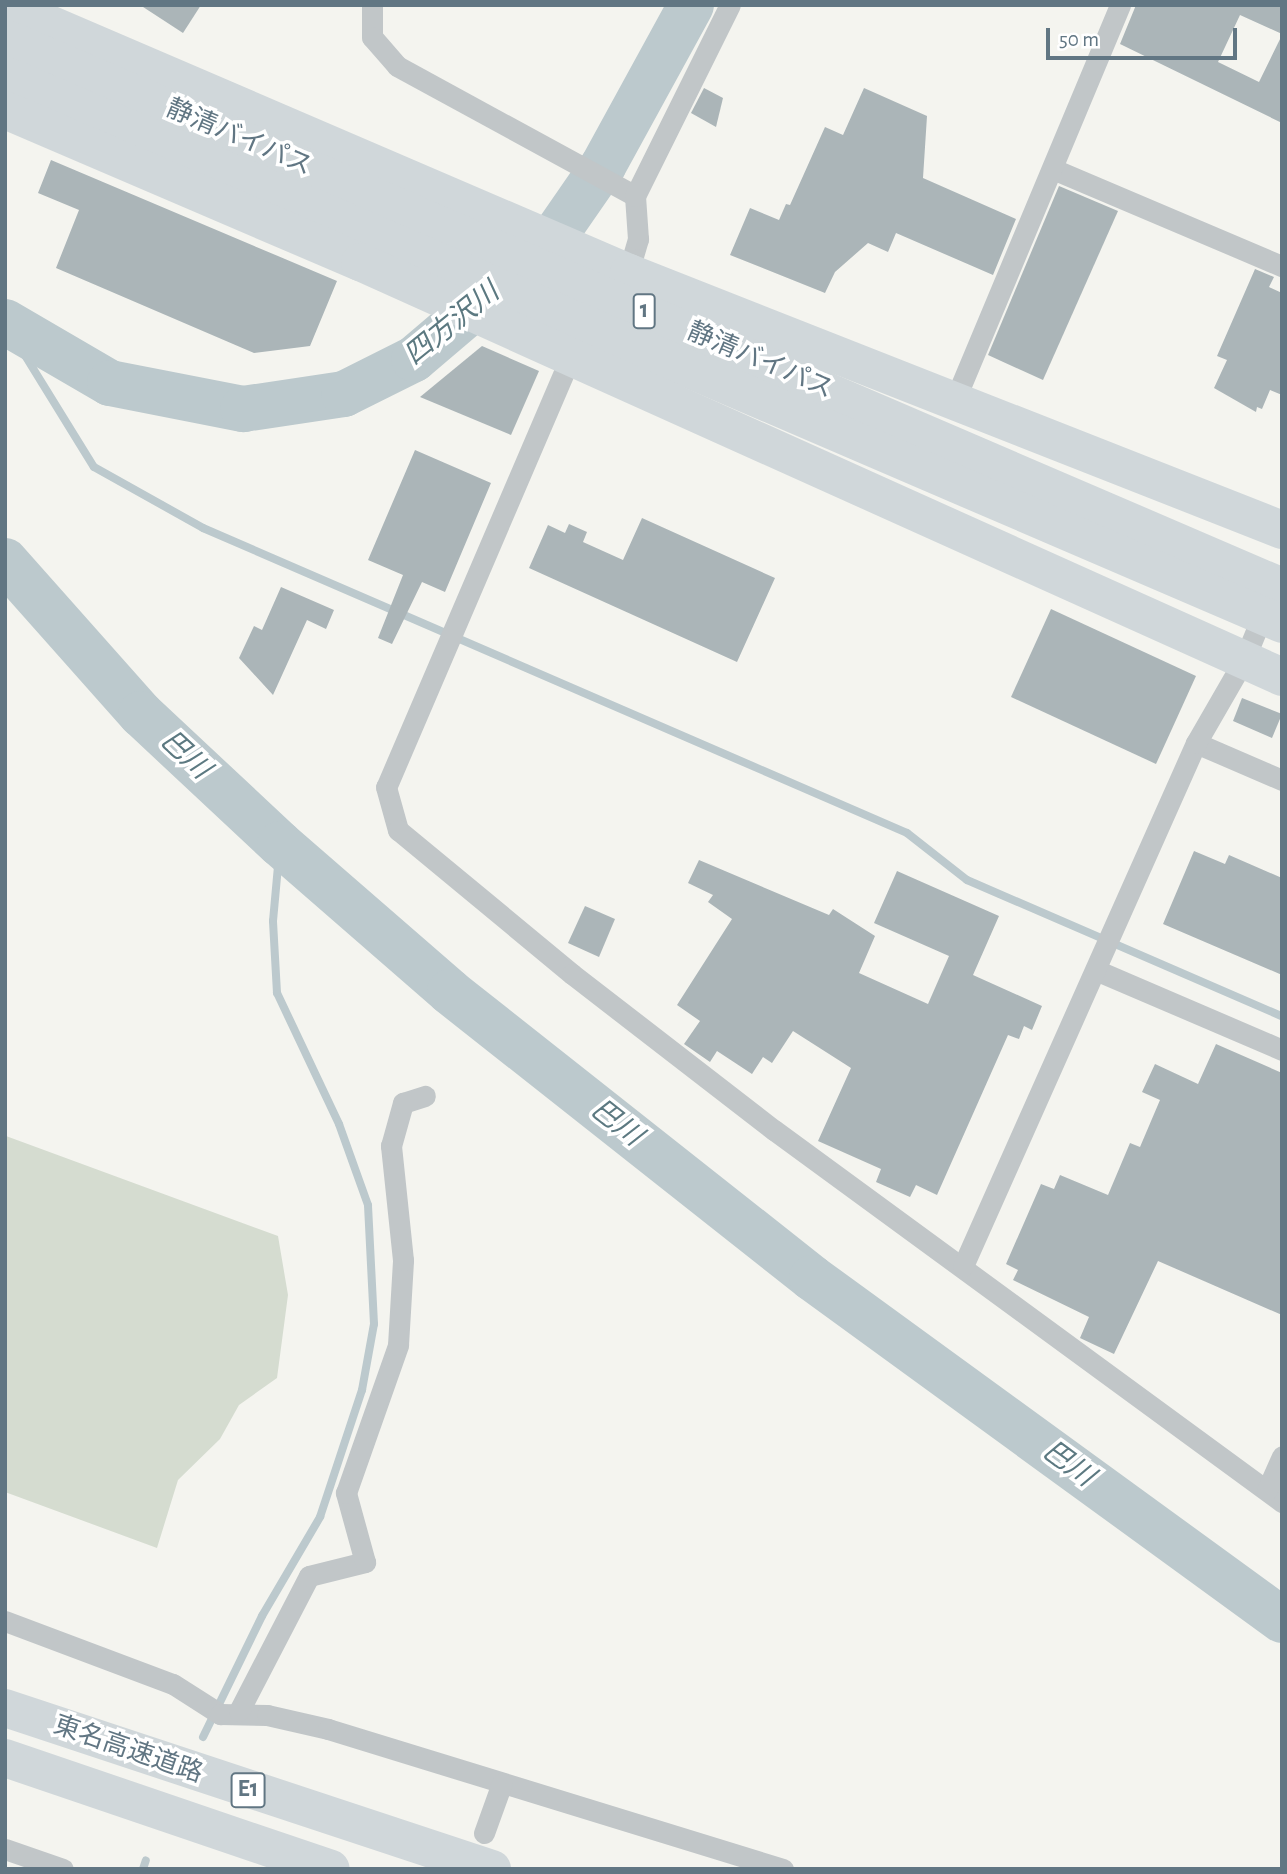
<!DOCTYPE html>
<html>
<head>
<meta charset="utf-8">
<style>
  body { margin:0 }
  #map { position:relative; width:1287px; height:1874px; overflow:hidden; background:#f4f4ef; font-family:"Alegreya Sans","Noto Sans JP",sans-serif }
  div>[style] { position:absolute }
  .green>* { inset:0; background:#d5dcd0 }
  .stream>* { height:8px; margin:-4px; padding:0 4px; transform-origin:4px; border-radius:4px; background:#bcc9cd }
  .river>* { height:46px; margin:-23px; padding:0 23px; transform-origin:23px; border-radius:23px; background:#bcc9cd }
  .building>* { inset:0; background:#abb5b8 }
  .street>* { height:21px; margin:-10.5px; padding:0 10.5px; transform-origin:10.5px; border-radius:10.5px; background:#c1c6c8 }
  .highway>* { height:38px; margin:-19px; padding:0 19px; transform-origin:19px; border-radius:19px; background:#d0d7da }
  span { translate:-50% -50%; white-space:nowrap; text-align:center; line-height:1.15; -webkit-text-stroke:7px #fff; paint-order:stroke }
  .shield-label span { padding:2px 5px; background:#fff; border:2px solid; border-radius:5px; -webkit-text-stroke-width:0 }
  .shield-label { font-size:24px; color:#617683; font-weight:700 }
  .street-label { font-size:26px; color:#617683 }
  .water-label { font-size:28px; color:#5c7981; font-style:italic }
  .frame { position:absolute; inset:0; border:7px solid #617683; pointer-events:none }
  .scale { position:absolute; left:1046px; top:28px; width:191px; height:32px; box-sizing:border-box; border:4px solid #617683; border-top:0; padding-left:9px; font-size:21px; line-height:24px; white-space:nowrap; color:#617683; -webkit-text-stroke:5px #fff; paint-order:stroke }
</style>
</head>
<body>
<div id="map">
  <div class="green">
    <i style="clip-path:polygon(6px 1136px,278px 1236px,288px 1295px,277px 1378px,239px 1405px,220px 1439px,178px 1480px,157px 1548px,5px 1492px)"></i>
  </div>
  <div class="stream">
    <i style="left:5px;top:323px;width:169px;rotate:58.3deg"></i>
    <i style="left:94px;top:467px;width:125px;rotate:29.2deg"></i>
    <i style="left:203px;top:528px;width:767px;rotate:23.42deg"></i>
    <i style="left:907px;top:833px;width:76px;rotate:38.1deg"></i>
    <i style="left:967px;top:880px;width:343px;rotate:23.4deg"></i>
    <i style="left:203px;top:1737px;width:135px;rotate:-64deg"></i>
    <i style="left:262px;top:1616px;width:115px;rotate:-59.6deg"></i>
    <i style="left:320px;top:1517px;width:134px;rotate:-71.7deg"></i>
    <i style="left:362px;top:1390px;width:67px;rotate:-79.7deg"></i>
    <i style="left:374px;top:1324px;width:119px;rotate:-92.9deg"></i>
    <i style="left:368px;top:1205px;width:86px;rotate:-109.7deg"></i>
    <i style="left:339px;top:1124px;width:145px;rotate:-115.3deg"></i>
    <i style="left:277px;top:993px;width:72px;rotate:-93.2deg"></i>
    <i style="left:273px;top:921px;width:77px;rotate:-84.8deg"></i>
    <i style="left:143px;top:1869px;width:9px;rotate:-72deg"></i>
  </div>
  <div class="river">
    <i style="left:5px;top:322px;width:121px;rotate:30.2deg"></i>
    <i style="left:110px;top:383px;width:136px;rotate:11.1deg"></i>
    <i style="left:243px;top:409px;width:102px;rotate:-8.4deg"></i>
    <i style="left:344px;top:394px;width:78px;rotate:-26.6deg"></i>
    <i style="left:414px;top:359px;width:177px;rotate:-40.4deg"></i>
    <i style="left:549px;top:244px;width:95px;rotate:-55.3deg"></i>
    <i style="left:603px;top:166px;width:183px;rotate:-61.3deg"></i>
    <i style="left:5px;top:561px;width:205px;rotate:48.4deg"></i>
    <i style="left:141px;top:714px;width:190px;rotate:43.1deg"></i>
    <i style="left:280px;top:844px;width:225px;rotate:41deg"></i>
    <i style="left:450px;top:992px;width:461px;rotate:38.3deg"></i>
    <i style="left:812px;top:1278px;width:581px;rotate:36.04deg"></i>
  </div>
  <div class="building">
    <i style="clip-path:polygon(140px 5px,201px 5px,183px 33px)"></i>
    <i style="clip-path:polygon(1136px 5px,1282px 5px,1282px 34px,1240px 15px,1218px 62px,1259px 82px,1282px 35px,1282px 123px,1120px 44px)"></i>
    <i style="clip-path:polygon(704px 88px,723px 98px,716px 127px,691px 113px)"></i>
    <i style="clip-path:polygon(864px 88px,927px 116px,923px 178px,1016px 219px,993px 275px,896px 233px,888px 252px,868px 243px,835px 272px,825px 293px,730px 255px,750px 208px,779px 220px,786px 204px,790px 205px,825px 127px,843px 135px)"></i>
    <i style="clip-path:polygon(51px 160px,337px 281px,310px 346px,254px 353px,56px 268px,79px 210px,38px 193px)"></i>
    <i style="clip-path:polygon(1059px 186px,1118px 211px,1043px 380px,988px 355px)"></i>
    <i style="clip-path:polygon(1255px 269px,1274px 277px,1269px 287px,1282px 293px,1282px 395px,1270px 390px,1262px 409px,1257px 407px,1256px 412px,1214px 388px,1227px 360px,1217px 356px)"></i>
    <i style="clip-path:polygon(482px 346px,539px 371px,511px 435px,420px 397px)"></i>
    <i style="clip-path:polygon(415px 450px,491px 483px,445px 592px,422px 582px,392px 644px,378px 638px,403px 575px,368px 560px)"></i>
    <i style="clip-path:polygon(642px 518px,775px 578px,737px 662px,529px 568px,548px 525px,565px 533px,569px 524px,587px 532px,583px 542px,623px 560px)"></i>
    <i style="clip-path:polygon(281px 587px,334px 610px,326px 629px,307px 620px,273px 695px,239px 658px,254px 626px,262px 630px)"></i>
    <i style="clip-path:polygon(1051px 609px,1196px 676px,1156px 764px,1011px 697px)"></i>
    <i style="clip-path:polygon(1242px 698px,1282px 714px,1272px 738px,1233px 721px)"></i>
    <i style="clip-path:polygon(1194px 851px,1225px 864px,1229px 855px,1282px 878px,1282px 975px,1163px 924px)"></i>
    <i style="clip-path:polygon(699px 860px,829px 915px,833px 909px,875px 936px,859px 973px,928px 1004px,949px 956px,874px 923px,897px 871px,999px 916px,973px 975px,1042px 1006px,1032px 1030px,1024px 1026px,1019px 1039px,1008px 1035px,937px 1195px,916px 1185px,910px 1197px,876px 1182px,881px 1169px,818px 1141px,851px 1068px,793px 1031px,772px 1063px,763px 1057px,752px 1074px,717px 1051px,710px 1062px,684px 1044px,700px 1021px,677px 1005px,732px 919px,708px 902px,713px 895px,688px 883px)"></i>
    <i style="clip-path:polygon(585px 906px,615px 919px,599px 957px,568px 943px)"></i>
    <i style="clip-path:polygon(1216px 1044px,1282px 1073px,1282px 1315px,1158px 1261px,1114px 1354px,1080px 1338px,1089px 1317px,1013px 1280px,1018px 1270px,1006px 1264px,1041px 1184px,1054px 1189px,1060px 1175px,1108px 1195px,1130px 1143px,1140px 1147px,1160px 1100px,1142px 1092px,1155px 1064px,1198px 1084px)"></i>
  </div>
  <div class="street">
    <i style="left:372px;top:5px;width:32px;rotate:90deg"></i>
    <i style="left:372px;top:37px;width:38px;rotate:49deg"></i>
    <i style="left:397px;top:66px;width:271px;rotate:28.6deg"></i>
    <i style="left:1053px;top:169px;width:249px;rotate:23deg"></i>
    <i style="left:626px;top:280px;width:43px;rotate:-73.7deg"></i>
    <i style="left:638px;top:239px;width:43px;rotate:-94deg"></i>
    <i style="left:635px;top:196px;width:213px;rotate:-63.6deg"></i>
    <i style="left:571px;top:356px;width:469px;rotate:113.2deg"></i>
    <i style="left:386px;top:787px;width:45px;rotate:74.4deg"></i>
    <i style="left:398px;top:830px;width:226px;rotate:39.6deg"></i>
    <i style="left:572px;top:974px;width:255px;rotate:37.7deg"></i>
    <i style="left:774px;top:1130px;width:630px;rotate:36.21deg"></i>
    <i style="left:954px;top:402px;width:430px;rotate:-67.3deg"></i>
    <i style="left:1196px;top:743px;width:94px;rotate:23.3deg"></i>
    <i style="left:1098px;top:971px;width:200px;rotate:23.2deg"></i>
    <i style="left:963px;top:1266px;width:573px;rotate:-65.99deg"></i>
    <i style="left:1196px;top:743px;width:96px;rotate:-60deg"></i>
    <i style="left:1244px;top:660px;width:57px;rotate:-67.5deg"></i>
    <i style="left:1267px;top:1490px;width:37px;rotate:-66deg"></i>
    <i style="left:5px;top:1621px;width:179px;rotate:20.6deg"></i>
    <i style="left:173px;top:1684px;width:56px;rotate:32.6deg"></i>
    <i style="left:220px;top:1714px;width:47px;rotate:1.2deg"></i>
    <i style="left:267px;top:1715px;width:63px;rotate:12.9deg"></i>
    <i style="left:328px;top:1729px;width:476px;rotate:17.1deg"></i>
    <i style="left:239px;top:1711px;width:152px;rotate:-62.6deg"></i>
    <i style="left:309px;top:1576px;width:58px;rotate:-14deg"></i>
    <i style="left:365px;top:1562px;width:72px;rotate:-105.4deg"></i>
    <i style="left:346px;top:1493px;width:157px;rotate:-70.6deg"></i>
    <i style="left:398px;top:1345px;width:85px;rotate:-86.6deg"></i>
    <i style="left:403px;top:1260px;width:115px;rotate:-96deg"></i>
    <i style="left:391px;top:1146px;width:45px;rotate:-74.4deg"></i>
    <i style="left:403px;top:1103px;width:23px;rotate:-18deg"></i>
    <i style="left:484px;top:1833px;width:53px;rotate:-70.2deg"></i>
    <i style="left:5px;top:1849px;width:61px;rotate:19deg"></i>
  </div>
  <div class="highway">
    <i style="left:5px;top:5px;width:679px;rotate:23.24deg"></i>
    <i style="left:629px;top:273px;width:702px;rotate:21.48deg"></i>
    <i style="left:5px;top:38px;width:1390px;rotate:23.26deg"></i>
    <i style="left:5px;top:75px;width:1390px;rotate:23.26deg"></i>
    <i style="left:5px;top:110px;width:386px;rotate:23.2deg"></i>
    <i style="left:360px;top:262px;width:1011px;rotate:24.23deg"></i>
    <i style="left:5px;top:1708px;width:513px;rotate:18.29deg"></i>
    <i style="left:5px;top:1758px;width:344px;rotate:18.8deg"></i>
  </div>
  <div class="shield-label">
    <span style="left:644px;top:311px">1</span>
    <span style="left:248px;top:1790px">E1</span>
  </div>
  <div class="street-label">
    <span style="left:239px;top:138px;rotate:23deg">静清バイパス</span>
    <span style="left:760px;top:361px;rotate:23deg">静清バイパス</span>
    <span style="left:128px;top:1750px;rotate:19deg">東名高速道路</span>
  </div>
  <div class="water-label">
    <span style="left:452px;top:324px;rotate:-39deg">四方沢川</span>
    <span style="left:185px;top:755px;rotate:43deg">巴川</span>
    <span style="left:616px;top:1123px;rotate:38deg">巴川</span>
    <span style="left:1068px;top:1464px;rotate:36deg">巴川</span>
  </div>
  <div class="frame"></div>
  <div class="scale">50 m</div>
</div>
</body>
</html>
